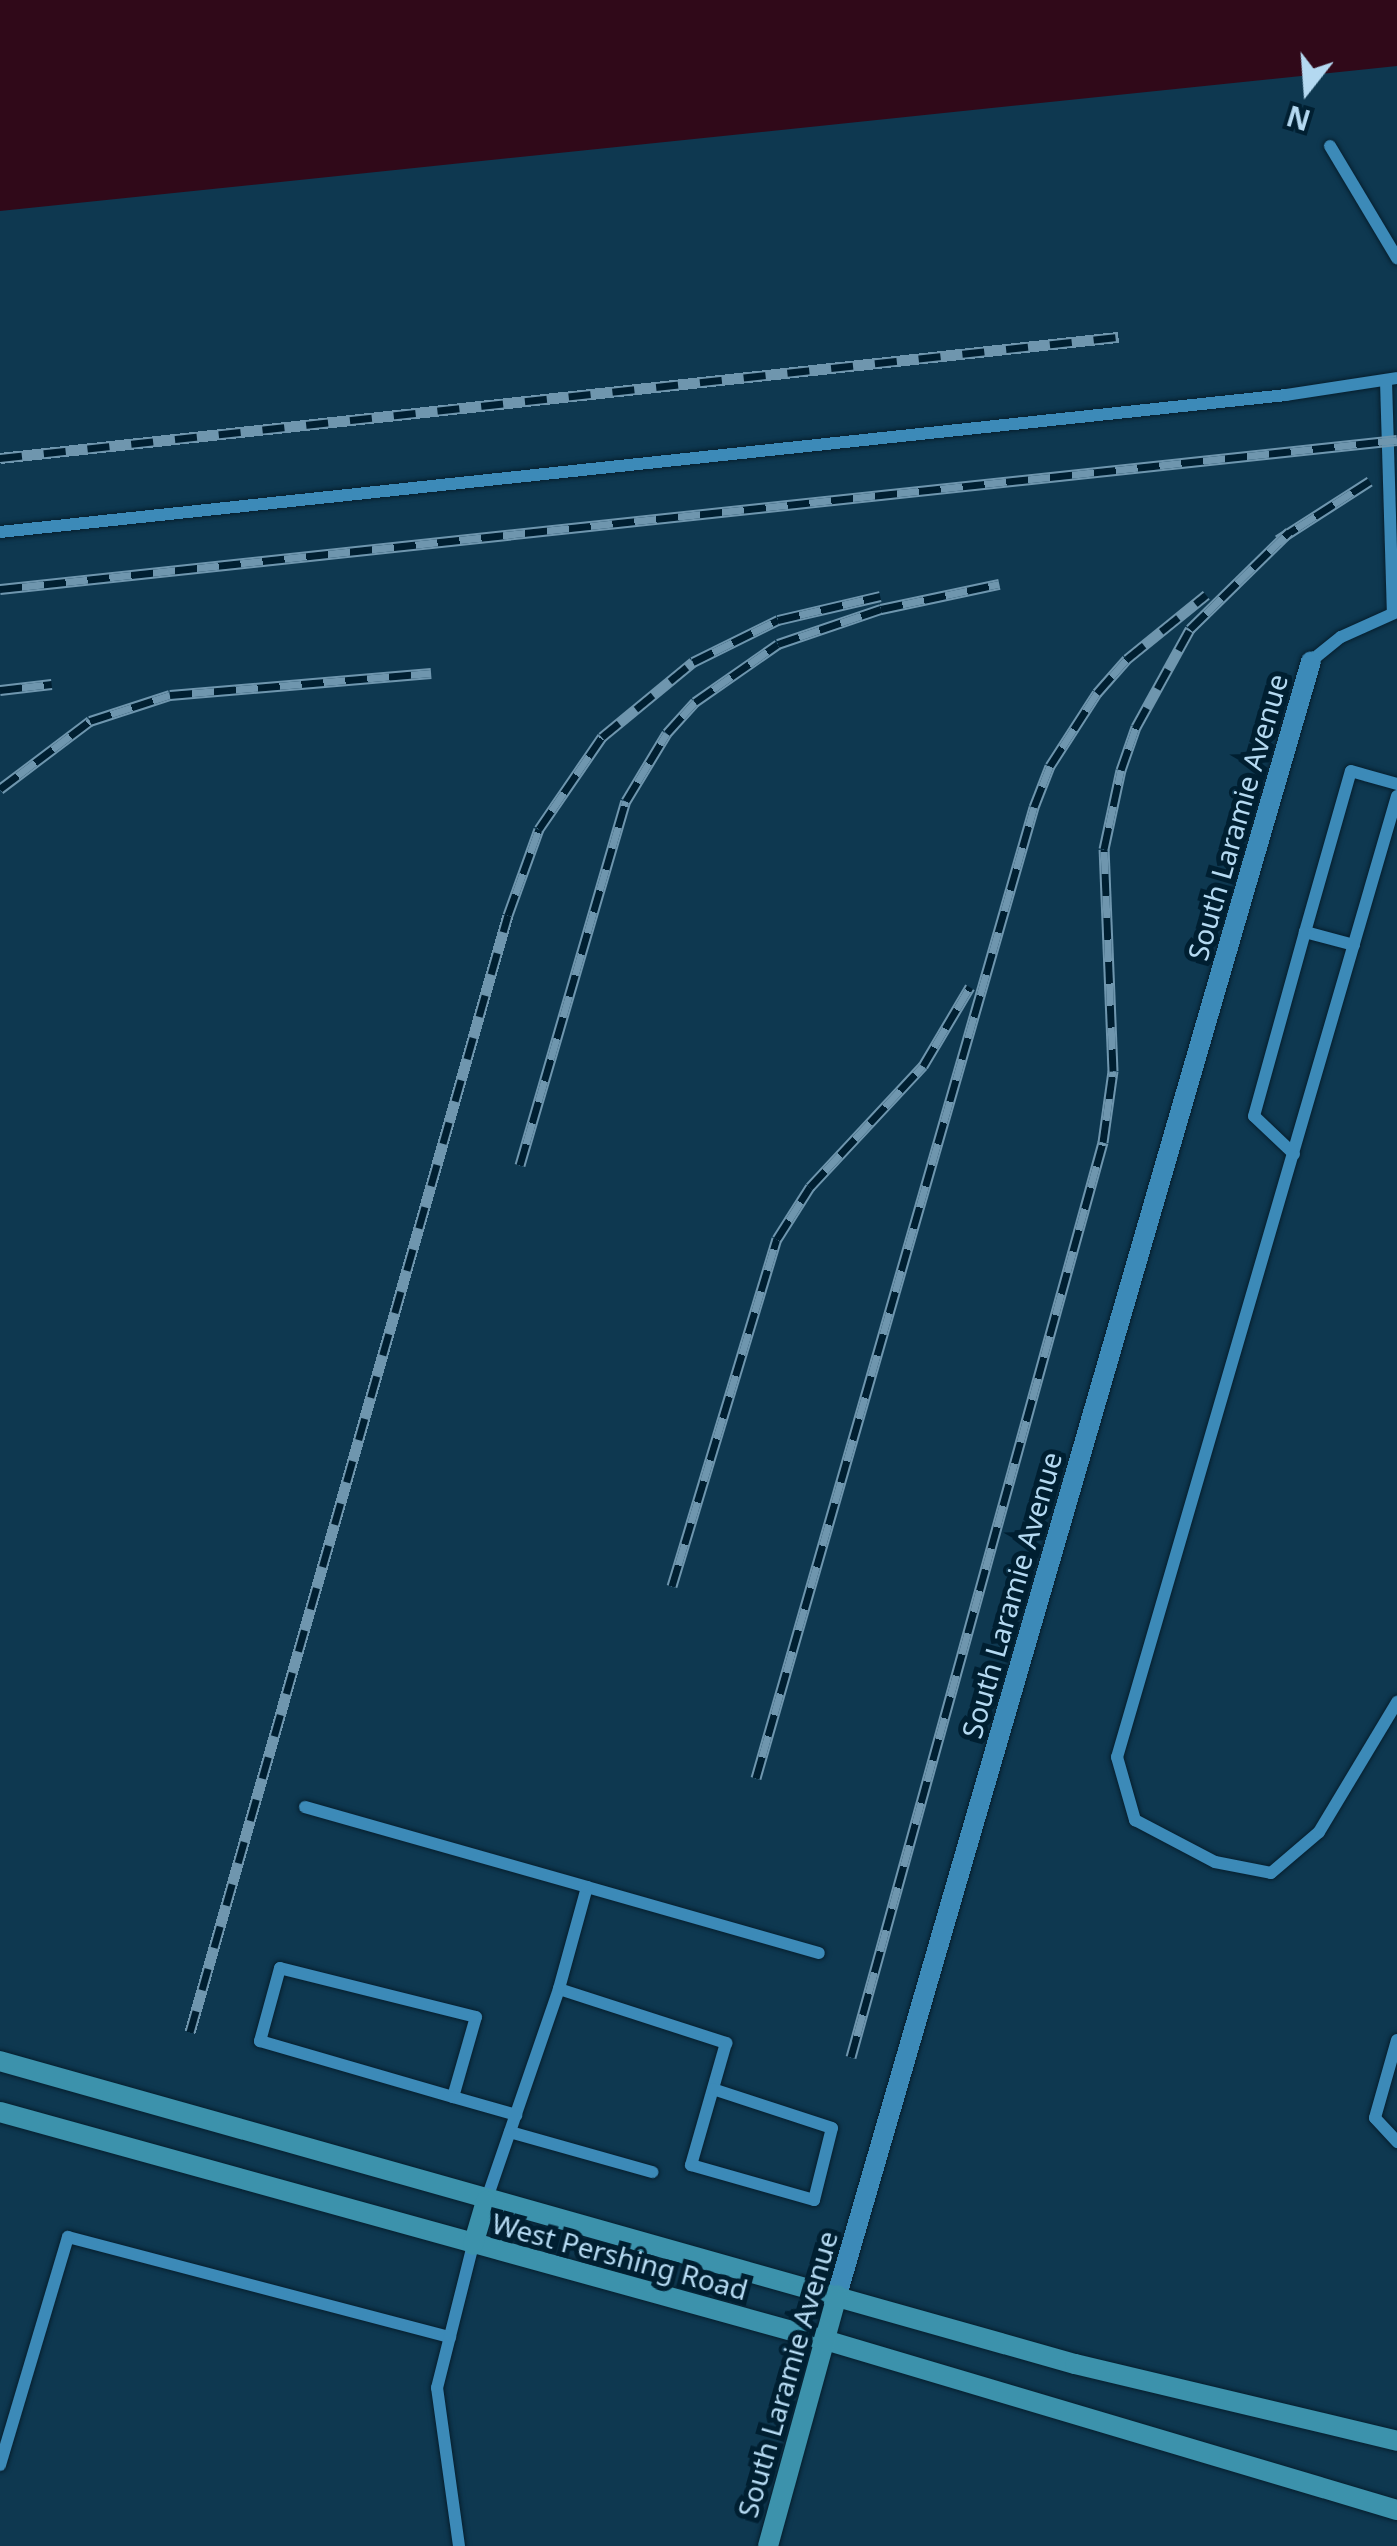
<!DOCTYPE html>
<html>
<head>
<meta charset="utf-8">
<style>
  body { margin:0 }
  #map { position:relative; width:1397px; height:2546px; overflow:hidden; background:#0e3850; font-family:"Noto Sans",sans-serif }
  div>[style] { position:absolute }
  .water>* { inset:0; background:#300919 }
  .roads { filter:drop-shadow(0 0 2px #061e2d) drop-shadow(0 0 2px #061e2d) }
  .service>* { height:12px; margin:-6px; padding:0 6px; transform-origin:6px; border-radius:6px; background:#3c8ab8 }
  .minor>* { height:20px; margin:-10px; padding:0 10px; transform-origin:10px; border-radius:10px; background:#3c8ab8 }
  .secondary>* { height:20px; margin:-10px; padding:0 10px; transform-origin:10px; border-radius:10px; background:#3c92ac }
  .rail>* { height:11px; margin-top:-5.5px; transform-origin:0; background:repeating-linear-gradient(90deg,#001f31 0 22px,#6f96ae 0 44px); box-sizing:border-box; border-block:2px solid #6f96ae }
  span { translate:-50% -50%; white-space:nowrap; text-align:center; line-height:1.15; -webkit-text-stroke:10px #001f31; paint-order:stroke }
  .street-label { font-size:28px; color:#b4d9f1 }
  .north { position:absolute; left:1257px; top:40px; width:100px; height:100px; -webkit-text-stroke:8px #001f31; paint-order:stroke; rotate:197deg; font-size:28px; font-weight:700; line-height:40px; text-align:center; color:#b4d9f1 }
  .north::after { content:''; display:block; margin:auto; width:35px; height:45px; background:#b4d9f1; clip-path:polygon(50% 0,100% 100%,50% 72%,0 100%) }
</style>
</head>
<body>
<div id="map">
  <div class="water">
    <i style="clip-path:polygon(0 0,1397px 0,1397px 66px,0 211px)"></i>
  </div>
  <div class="roads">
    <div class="service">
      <i style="left:1330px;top:146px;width:131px;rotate:59.1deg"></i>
      <i style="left:1386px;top:381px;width:232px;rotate:88.3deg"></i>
      <i style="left:0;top:532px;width:1293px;rotate:-6.08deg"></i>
      <i style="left:1286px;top:395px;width:112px;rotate:-8.7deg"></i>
      <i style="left:1311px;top:661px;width:38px;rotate:-39deg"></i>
      <i style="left:1341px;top:637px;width:61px;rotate:-24.1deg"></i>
      <i style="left:1397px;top:796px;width:1001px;rotate:106.24deg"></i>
      <i style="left:1117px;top:1757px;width:66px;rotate:74.1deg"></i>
      <i style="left:1135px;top:1820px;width:90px;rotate:27.7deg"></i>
      <i style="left:1215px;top:1862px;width:57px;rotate:11.1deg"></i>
      <i style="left:1271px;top:1873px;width:63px;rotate:-40.5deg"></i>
      <i style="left:1319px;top:1832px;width:152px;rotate:-59deg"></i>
      <i style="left:1354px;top:945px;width:51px;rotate:-165.1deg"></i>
      <i style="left:1305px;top:932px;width:167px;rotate:-74.1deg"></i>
      <i style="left:1351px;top:771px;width:48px;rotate:15.8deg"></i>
      <i style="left:1294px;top:1154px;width:55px;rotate:-136.5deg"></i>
      <i style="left:1254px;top:1116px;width:191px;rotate:-74.5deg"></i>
      <i style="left:305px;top:1807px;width:293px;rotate:15.8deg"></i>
      <i style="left:587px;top:1887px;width:106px;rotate:105.4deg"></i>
      <i style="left:587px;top:1887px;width:241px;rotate:15.9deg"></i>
      <i style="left:1397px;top:2040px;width:81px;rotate:105.8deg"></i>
      <i style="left:1375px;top:2118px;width:33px;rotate:47deg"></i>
      <i style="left:453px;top:2097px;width:83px;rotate:-74deg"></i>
      <i style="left:476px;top:2017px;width:202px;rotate:-166deg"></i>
      <i style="left:280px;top:1968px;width:76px;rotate:105.3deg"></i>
      <i style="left:260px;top:2041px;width:201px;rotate:16.2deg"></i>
      <i style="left:453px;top:2097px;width:66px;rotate:15.9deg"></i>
      <i style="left:510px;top:2132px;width:148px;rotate:15.7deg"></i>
      <i style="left:486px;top:2201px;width:224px;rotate:-71deg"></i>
      <i style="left:559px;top:1989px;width:176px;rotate:17.9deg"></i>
      <i style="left:726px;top:2043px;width:127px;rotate:106deg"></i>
      <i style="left:691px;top:2165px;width:128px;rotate:15.9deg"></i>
      <i style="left:814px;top:2200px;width:74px;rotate:-76deg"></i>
      <i style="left:832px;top:2128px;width:125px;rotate:-161.9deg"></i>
      <i style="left:0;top:2465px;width:238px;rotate:-73.4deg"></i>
      <i style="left:68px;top:2237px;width:395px;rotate:14.7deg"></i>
      <i style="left:459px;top:2546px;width:160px;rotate:-97.9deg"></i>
      <i style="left:437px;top:2388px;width:147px;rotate:-75.9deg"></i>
    </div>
    <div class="minor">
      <i style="left:837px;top:2295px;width:1701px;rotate:-73.82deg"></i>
    </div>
    <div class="secondary">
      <i style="left:0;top:2061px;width:1117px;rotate:15.74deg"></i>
      <i style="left:1075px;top:2364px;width:331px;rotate:13.4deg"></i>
      <i style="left:0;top:2112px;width:856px;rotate:15.45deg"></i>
      <i style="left:825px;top:2340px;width:597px;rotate:16.55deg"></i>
      <i style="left:473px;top:2245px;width:46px;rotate:-73.5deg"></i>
      <i style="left:768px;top:2546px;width:260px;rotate:-74.6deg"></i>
    </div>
  </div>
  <div class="rail">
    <i style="left:0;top:458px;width:1125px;rotate:-6.18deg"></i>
    <i style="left:1278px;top:540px;width:109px;rotate:-32.7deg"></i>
    <i style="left:0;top:589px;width:1405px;rotate:-6.09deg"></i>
    <i style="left:0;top:690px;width:52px;rotate:-6.6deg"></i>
    <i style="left:0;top:789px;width:113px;rotate:-37.1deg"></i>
    <i style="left:90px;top:721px;width:84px;rotate:-18deg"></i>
    <i style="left:170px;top:695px;width:262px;rotate:-4.8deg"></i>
    <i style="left:520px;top:1165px;width:379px;rotate:-73.8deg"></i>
    <i style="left:626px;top:801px;width:79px;rotate:-58.9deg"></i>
    <i style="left:667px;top:733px;width:42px;rotate:-47.9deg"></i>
    <i style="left:695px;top:702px;width:101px;rotate:-34.9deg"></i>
    <i style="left:778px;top:644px;width:109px;rotate:-18.8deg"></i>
    <i style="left:881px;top:609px;width:121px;rotate:-12deg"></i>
    <i style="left:672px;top:1586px;width:363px;rotate:-73.2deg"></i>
    <i style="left:777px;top:1239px;width:62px;rotate:-57.6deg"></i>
    <i style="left:810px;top:1187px;width:166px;rotate:-47deg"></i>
    <i style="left:923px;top:1066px;width:92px;rotate:-59.3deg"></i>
    <i style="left:756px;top:1778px;width:1010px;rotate:-74.02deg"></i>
    <i style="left:1034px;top:807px;width:44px;rotate:-68.7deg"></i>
    <i style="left:1050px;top:766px;width:87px;rotate:-57.2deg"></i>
    <i style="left:1097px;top:693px;width:45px;rotate:-48.6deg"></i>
    <i style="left:1127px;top:659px;width:102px;rotate:-39deg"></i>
    <i style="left:190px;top:2032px;width:1161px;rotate:-74.11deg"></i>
    <i style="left:508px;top:915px;width:91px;rotate:-70.2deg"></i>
    <i style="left:539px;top:829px;width:112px;rotate:-55.6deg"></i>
    <i style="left:602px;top:737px;width:118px;rotate:-39.5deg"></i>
    <i style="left:693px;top:662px;width:95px;rotate:-26.3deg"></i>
    <i style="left:778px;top:620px;width:105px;rotate:-13.2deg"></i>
    <i style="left:851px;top:2057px;width:949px;rotate:-74.6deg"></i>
    <i style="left:1103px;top:1142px;width:72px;rotate:-82deg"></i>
    <i style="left:1113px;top:1071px;width:222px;rotate:-92.3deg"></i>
    <i style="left:1104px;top:849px;width:81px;rotate:-77.9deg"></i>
    <i style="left:1121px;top:770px;width:46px;rotate:-70.8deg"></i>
    <i style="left:1136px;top:727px;width:112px;rotate:-61.1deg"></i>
    <i style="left:1190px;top:629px;width:139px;rotate:-44.4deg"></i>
  </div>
  <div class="street-label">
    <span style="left:1237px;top:817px;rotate:-74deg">South Laramie Avenue</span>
    <span style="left:1011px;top:1595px;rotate:-74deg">South Laramie Avenue</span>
    <span style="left:620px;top:2256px;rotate:15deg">West Pershing Road</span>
    <span style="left:787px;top:2374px;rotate:-74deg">South Laramie Avenue</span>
  </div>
  <div class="north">N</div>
</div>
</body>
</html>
